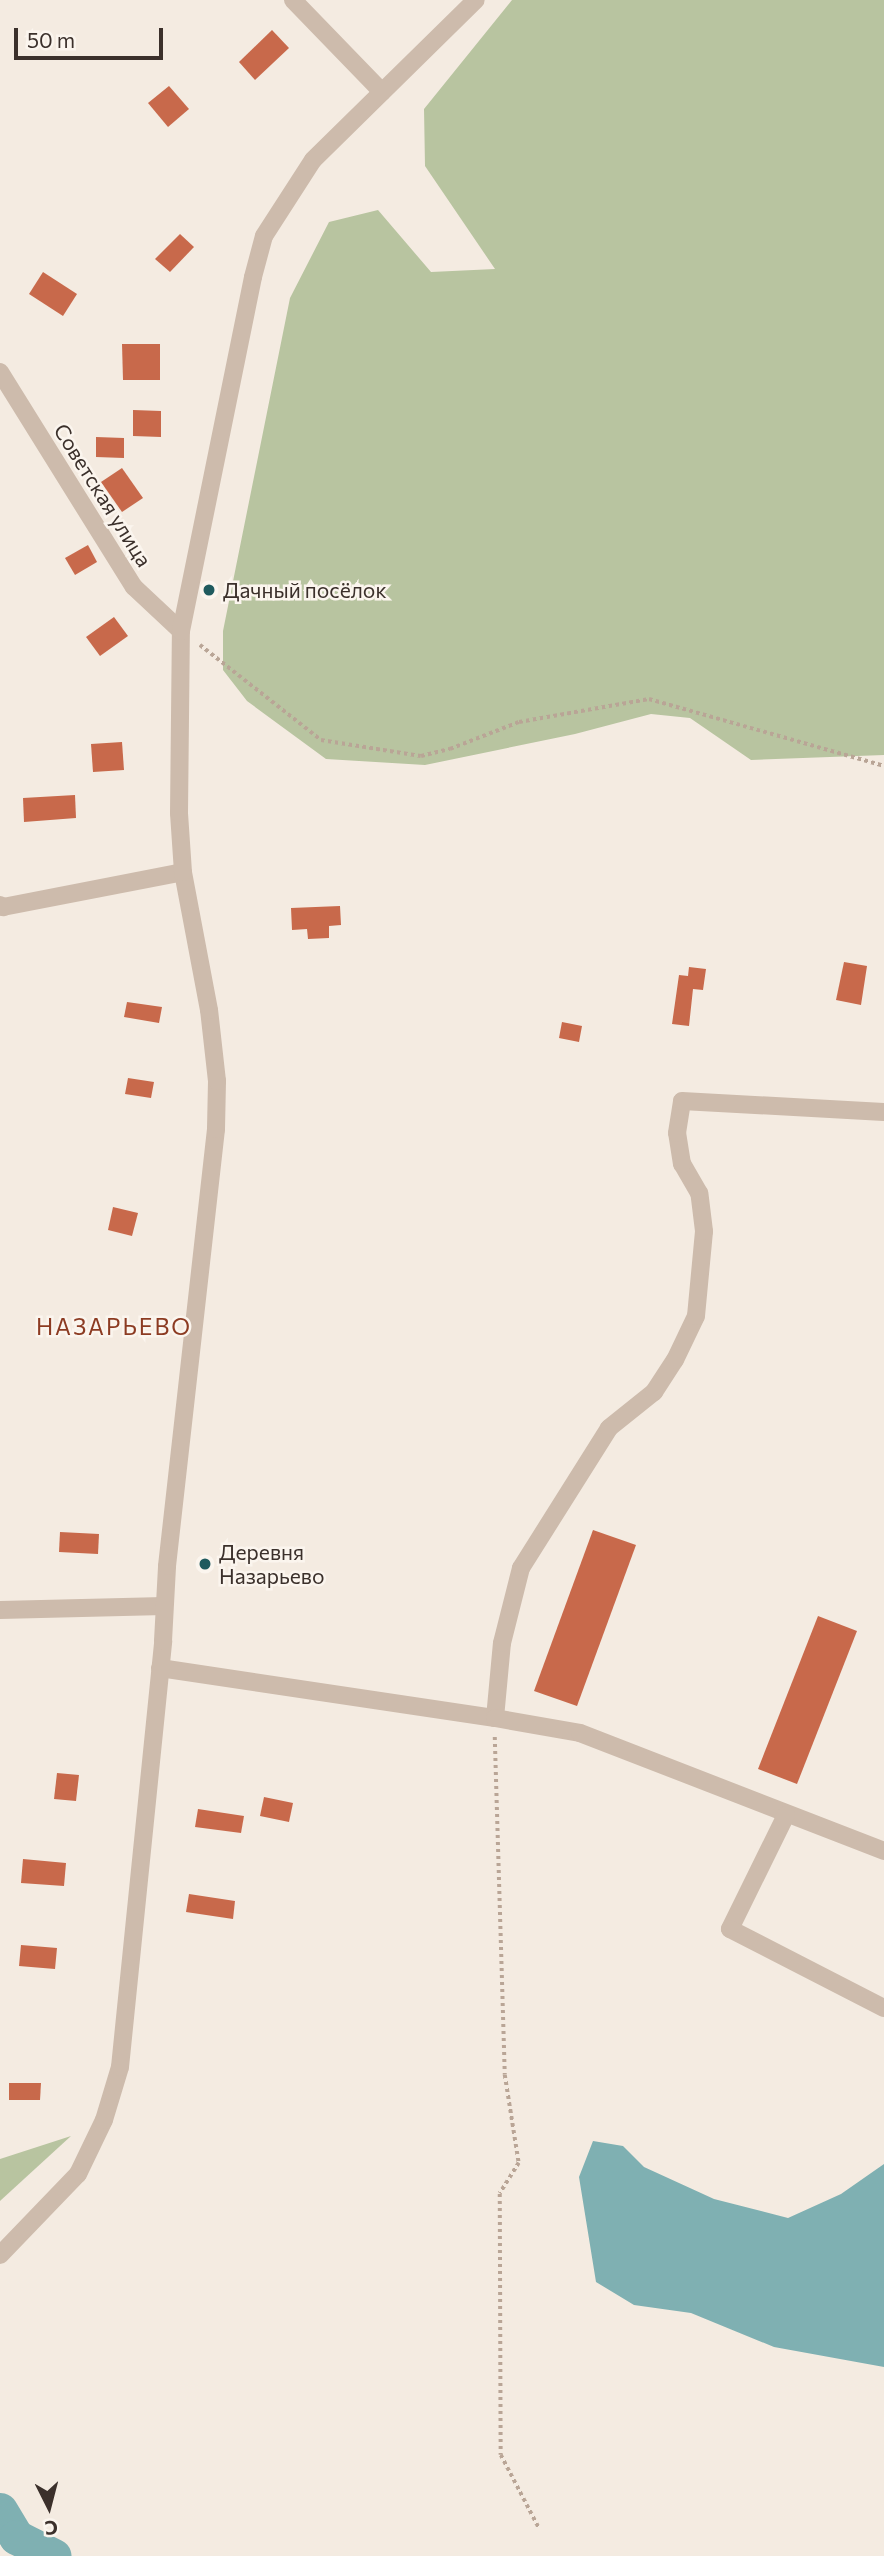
<!DOCTYPE html>
<html>
<head>
<meta charset="utf-8">
<style>
  body { margin:0 }
  #map { position:relative; width:884px; height:2556px; overflow:hidden; background:#f4ebe1; font-family:Commissioner,sans-serif }
  div>[style] { position:absolute }
  .green>* { inset:0; background:#b8c4a0 }
  .water>* { inset:0; background:#7fb0b2 }
  .river>* { height:35px; margin:-17.5px; padding:0 17.5px; transform-origin:17.5px; border-radius:17.5px; background:#7fb0b2 }
  .building>* { inset:0; background:#c8694b }
  .path>* { height:3.5px; margin-top:-1.75px; transform-origin:0; background:repeating-linear-gradient(90deg,#b9a596 0 3.5px,transparent 0 7px) }
  .minor>* { height:18px; margin:-9px; padding:0 9px; transform-origin:9px; border-radius:9px; background:#cdbbac }
  .dots>* { width:19px; height:19px; translate:-50% -50%; box-sizing:border-box; border:4px solid #fbf5ee; border-radius:50% }
  span { translate:-50% -50%; white-space:nowrap; text-align:center; line-height:1.15; -webkit-text-stroke:5px #fbf5ee; paint-order:stroke }
  .street-label { font-size:21px; color:#3b302b }
  .poi-label { font-size:21px; color:#3b302b }
  .left { translate:0 -50%; text-align:left }
  .neighbourhood-label { font-size:23px; color:#8c3b22; letter-spacing:2px }
  .north { position:absolute; left:14px; top:2472px; width:70px; height:70px; -webkit-text-stroke:5px #fbf5ee; paint-order:stroke; rotate:174deg; font-size:19px; font-weight:700; line-height:28px; text-align:center; color:#3b302b }
  .north::after { content:''; display:block; margin:auto; width:24px; height:32px; background:#3b302b; clip-path:polygon(50% 0,100% 100%,50% 72%,0 100%) }
  .scale { position:absolute; left:14px; top:28px; width:149px; height:32px; box-sizing:border-box; border:4px solid #3b302b; border-top:0; padding-left:9px; font-size:21px; line-height:24px; white-space:nowrap; color:#3b302b; -webkit-text-stroke:5px #fbf5ee; paint-order:stroke }
</style>
</head>
<body>
<div id="map">
  <div class="green">
    <i style="clip-path:polygon(512px 0,884px 0,884px 755px,751px 760px,690px 718px,651px 714px,575px 734px,425px 765px,326px 759px,247px 701px,223px 670px,223px 631px,290px 298px,329px 222px,378px 210px,431px 272px,495px 269px,425px 166px,424px 109px)"></i>
    <i style="clip-path:polygon(71px 2136px,0 2201px,0 2159px)"></i>
  </div>
  <div class="water">
    <i style="clip-path:polygon(593px 2141px,623px 2146px,644px 2167px,714px 2199px,788px 2218px,841px 2194px,884px 2164px,884px 2367px,774px 2347px,691px 2313px,634px 2305px,596px 2282px,579px 2177px)"></i>
  </div>
  <div class="river">
    <i style="left:0;top:2510px;width:31px;rotate:59deg"></i>
    <i style="left:16px;top:2537px;width:42px;rotate:26.6deg"></i>
  </div>
  <div class="building">
    <i style="clip-path:polygon(272px 30px,289px 48px,255px 80px,239px 62px)"></i>
    <i style="clip-path:polygon(169px 86px,189px 109px,168px 127px,148px 103px)"></i>
    <i style="clip-path:polygon(180px 234px,194px 247px,170px 272px,155px 259px)"></i>
    <i style="clip-path:polygon(43px 272px,77px 294px,63px 316px,29px 294px)"></i>
    <i style="clip-path:polygon(122px 344px,160px 344px,160px 380px,123px 380px)"></i>
    <i style="clip-path:polygon(133px 410px,161px 411px,161px 437px,133px 436px)"></i>
    <i style="clip-path:polygon(96px 437px,124px 438px,124px 458px,96px 457px)"></i>
    <i style="clip-path:polygon(122px 468px,143px 498px,122px 512px,101px 482px)"></i>
    <i style="clip-path:polygon(88px 545px,97px 562px,75px 575px,65px 558px)"></i>
    <i style="clip-path:polygon(114px 617px,128px 636px,100px 656px,86px 637px)"></i>
    <i style="clip-path:polygon(122px 742px,124px 770px,93px 772px,91px 744px)"></i>
    <i style="clip-path:polygon(75px 795px,76px 818px,24px 822px,23px 798px)"></i>
    <i style="clip-path:polygon(340px 906px,341px 925px,329px 926px,329px 938px,308px 939px,307px 929px,292px 930px,291px 908px)"></i>
    <i style="clip-path:polygon(844px 962px,867px 966px,861px 1005px,836px 1000px)"></i>
    <i style="clip-path:polygon(689px 967px,706px 969px,703px 990px,693px 989px,689px 1026px,672px 1024px,679px 975px,688px 976px)"></i>
    <i style="clip-path:polygon(127px 1002px,162px 1007px,159px 1023px,124px 1017px)"></i>
    <i style="clip-path:polygon(562px 1022px,582px 1026px,579px 1042px,559px 1038px)"></i>
    <i style="clip-path:polygon(128px 1078px,154px 1082px,151px 1098px,125px 1094px)"></i>
    <i style="clip-path:polygon(113px 1207px,138px 1213px,132px 1236px,108px 1230px)"></i>
    <i style="clip-path:polygon(593px 1530px,636px 1545px,577px 1706px,534px 1691px)"></i>
    <i style="clip-path:polygon(60px 1532px,99px 1534px,98px 1554px,59px 1552px)"></i>
    <i style="clip-path:polygon(818px 1616px,857px 1631px,797px 1784px,758px 1769px)"></i>
    <i style="clip-path:polygon(57px 1773px,79px 1775px,76px 1801px,54px 1799px)"></i>
    <i style="clip-path:polygon(264px 1797px,293px 1803px,289px 1822px,260px 1816px)"></i>
    <i style="clip-path:polygon(198px 1809px,244px 1816px,241px 1833px,195px 1827px)"></i>
    <i style="clip-path:polygon(23px 1859px,66px 1863px,64px 1886px,21px 1883px)"></i>
    <i style="clip-path:polygon(189px 1894px,235px 1901px,233px 1919px,186px 1912px)"></i>
    <i style="clip-path:polygon(21px 1945px,57px 1948px,55px 1969px,19px 1966px)"></i>
    <i style="clip-path:polygon(9px 2083px,41px 2083px,40px 2100px,9px 2100px)"></i>
  </div>
  <div class="path">
    <i style="left:200px;top:645px;width:154px;rotate:38.1deg"></i>
    <i style="left:321px;top:740px;width:101px;rotate:9.1deg"></i>
    <i style="left:421px;top:756px;width:30px;rotate:-14deg"></i>
    <i style="left:450px;top:749px;width:74px;rotate:-21.4deg"></i>
    <i style="left:519px;top:722px;width:132px;rotate:-10deg"></i>
    <i style="left:649px;top:699px;width:244px;rotate:15.9deg"></i>
    <i style="left:495px;top:1737px;width:338px;rotate:88.3deg"></i>
    <i style="left:505px;top:2075px;width:89px;rotate:81deg"></i>
    <i style="left:519px;top:2163px;width:36px;rotate:122deg"></i>
    <i style="left:500px;top:2194px;width:261px;rotate:89.8deg"></i>
    <i style="left:501px;top:2455px;width:82px;rotate:62.5deg"></i>
  </div>
  <div class="minor">
    <i style="left:293px;top:0;width:128px;rotate:45.9deg"></i>
    <i style="left:0;top:372px;width:253px;rotate:58.1deg"></i>
    <i style="left:134px;top:587px;width:64px;rotate:43.1deg"></i>
    <i style="left:0;top:905px;width:4px;rotate:34deg"></i>
    <i style="left:3px;top:907px;width:183px;rotate:-11deg"></i>
    <i style="left:0;top:1610px;width:164px;rotate:-1.4deg"></i>
    <i style="left:160px;top:1668px;width:339px;rotate:8.5deg"></i>
    <i style="left:495px;top:1718px;width:75px;rotate:-84.7deg"></i>
    <i style="left:502px;top:1643px;width:77px;rotate:-75.8deg"></i>
    <i style="left:521px;top:1568px;width:165px;rotate:-57.8deg"></i>
    <i style="left:609px;top:1428px;width:58px;rotate:-38.7deg"></i>
    <i style="left:654px;top:1392px;width:38px;rotate:-57deg"></i>
    <i style="left:675px;top:1360px;width:49px;rotate:-64.5deg"></i>
    <i style="left:696px;top:1316px;width:85px;rotate:-84.6deg"></i>
    <i style="left:704px;top:1231px;width:38px;rotate:-97deg"></i>
    <i style="left:699px;top:1193px;width:34px;rotate:-120deg"></i>
    <i style="left:682px;top:1164px;width:31px;rotate:-99deg"></i>
    <i style="left:677px;top:1133px;width:32px;rotate:-81deg"></i>
    <i style="left:682px;top:1101px;width:202px;rotate:3.1deg"></i>
    <i style="left:495px;top:1718px;width:86px;rotate:10deg"></i>
    <i style="left:580px;top:1733px;width:326px;rotate:21.2deg"></i>
    <i style="left:786px;top:1815px;width:127px;rotate:116.2deg"></i>
    <i style="left:730px;top:1929px;width:173px;rotate:27.2deg"></i>
    <i style="left:0;top:2255px;width:112px;rotate:-46.1deg"></i>
    <i style="left:78px;top:2174px;width:60px;rotate:-64.3deg"></i>
    <i style="left:104px;top:2120px;width:55px;rotate:-73.2deg"></i>
    <i style="left:120px;top:2067px;width:428px;rotate:-84.2deg"></i>
    <i style="left:163px;top:1641px;width:75px;rotate:-86.9deg"></i>
    <i style="left:167px;top:1566px;width:440px;rotate:-83.6deg"></i>
    <i style="left:216px;top:1129px;width:48px;rotate:-88.8deg"></i>
    <i style="left:217px;top:1081px;width:71px;rotate:-96.4deg"></i>
    <i style="left:209px;top:1010px;width:140px;rotate:-100.7deg"></i>
    <i style="left:183px;top:872px;width:59px;rotate:-93.9deg"></i>
    <i style="left:179px;top:813px;width:182px;rotate:-89.4deg"></i>
    <i style="left:181px;top:631px;width:361px;rotate:-78.5deg"></i>
    <i style="left:253px;top:277px;width:42px;rotate:-75deg"></i>
    <i style="left:264px;top:236px;width:90px;rotate:-57.2deg"></i>
    <i style="left:313px;top:160px;width:228px;rotate:-44.5deg"></i>
  </div>
  <div class="dots">
    <i style="left:209px;top:590px;background:#1f5a5e"></i>
    <i style="left:205px;top:1564px;background:#1f5a5e"></i>
  </div>
  <div class="street-label">
    <span style="left:103px;top:495px;rotate:58deg">Советская улица</span>
  </div>
  <div class="poi-label">
    <span class="left" style="left:223px;top:590px">Дачный посёлок</span>
    <span class="left" style="left:219px;top:1564px">Деревня<br>Назарьево</span>
  </div>
  <div class="neighbourhood-label">
    <span style="left:114px;top:1326px">НАЗАРЬЕВО</span>
  </div>
  <div class="north">С</div>
  <div class="scale">50 m</div>
</div>
</body>
</html>
